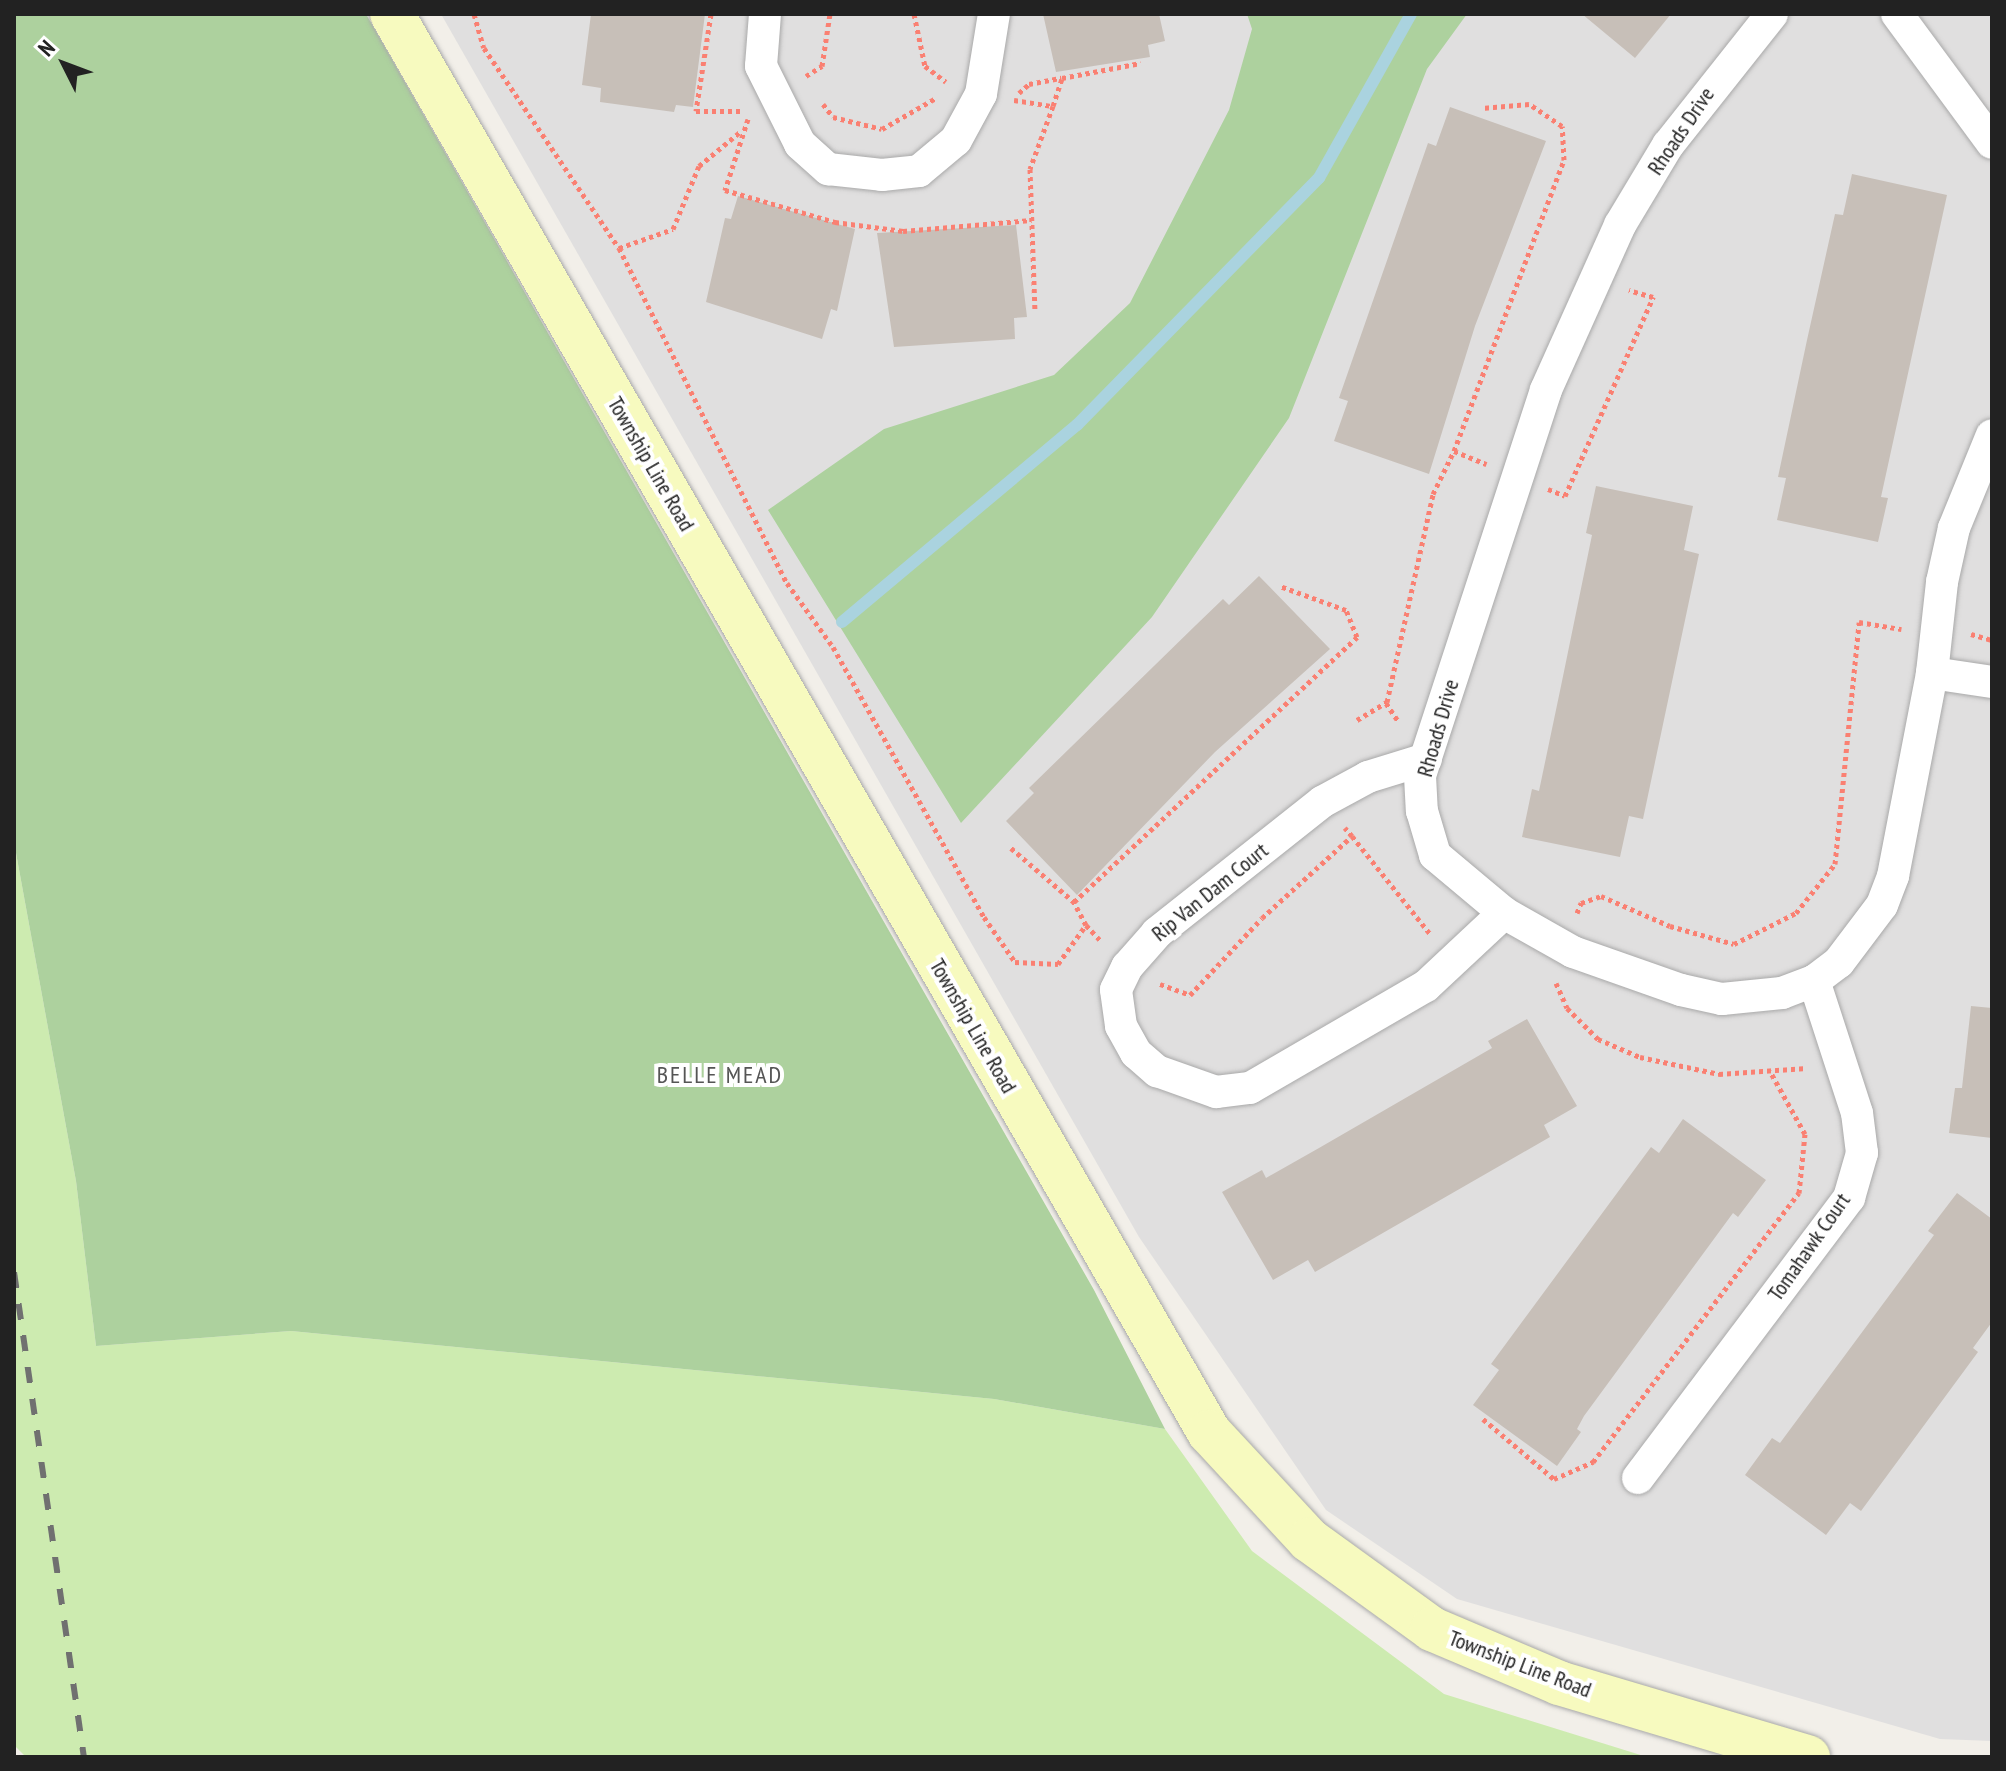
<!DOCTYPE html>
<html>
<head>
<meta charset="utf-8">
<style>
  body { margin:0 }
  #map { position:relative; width:2006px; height:1771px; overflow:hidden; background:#f2efe9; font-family:"PT Sans Narrow",sans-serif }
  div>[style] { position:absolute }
  .residential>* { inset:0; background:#e0dfdf }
  .grass>* { inset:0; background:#cdebb0 }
  .forest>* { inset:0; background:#add19e }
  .stream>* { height:12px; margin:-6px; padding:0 6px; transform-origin:6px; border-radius:6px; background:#aad3df }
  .building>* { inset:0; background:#c7bfb8 }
  .path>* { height:5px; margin-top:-2.5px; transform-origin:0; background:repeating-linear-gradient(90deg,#fa8072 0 4px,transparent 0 8px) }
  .roads { filter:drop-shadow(0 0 2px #a9a9a9) drop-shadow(0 0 2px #a9a9a9) }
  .street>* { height:32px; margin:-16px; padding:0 16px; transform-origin:16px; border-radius:16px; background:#fff }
  .secondary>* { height:44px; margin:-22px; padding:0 22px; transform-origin:22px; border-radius:22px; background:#f7fabf }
  .rail>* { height:6px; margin-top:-3px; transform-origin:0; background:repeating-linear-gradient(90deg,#707070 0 16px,transparent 0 32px) }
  span { translate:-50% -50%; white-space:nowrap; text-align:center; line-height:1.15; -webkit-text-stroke:8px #fff; paint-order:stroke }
  .street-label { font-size:22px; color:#222 }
  .neighbourhood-label { font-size:24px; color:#555; letter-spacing:2px }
  .frame { position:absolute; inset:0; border:16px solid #222; pointer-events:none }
  .north { position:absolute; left:24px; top:24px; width:80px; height:80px; -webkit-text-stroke:6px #fff; paint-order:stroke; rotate:312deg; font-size:22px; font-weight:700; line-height:32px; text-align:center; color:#222 }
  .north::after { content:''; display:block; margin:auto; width:28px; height:36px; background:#222; clip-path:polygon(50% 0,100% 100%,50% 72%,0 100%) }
</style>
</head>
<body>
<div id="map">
  <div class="residential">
    <i style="clip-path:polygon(441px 14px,1992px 14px,1992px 1741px,1940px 1739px,1457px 1599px,1326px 1510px,1139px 1237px)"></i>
  </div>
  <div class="grass">
    <i style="clip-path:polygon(14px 842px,76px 1181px,96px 1346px,291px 1331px,994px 1399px,1165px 1429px,1252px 1551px,1444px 1694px,1647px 1757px,26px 1757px,14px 1745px)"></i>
  </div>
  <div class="forest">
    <i style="clip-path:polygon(14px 14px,366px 14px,1094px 1290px,1165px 1429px,994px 1399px,291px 1331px,96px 1346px,76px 1181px,14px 842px)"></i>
    <i style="clip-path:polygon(1247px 14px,1467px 14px,1427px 69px,1289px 418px,1152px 617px,961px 823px,768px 510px,884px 429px,1054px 375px,1130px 303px,1229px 110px,1252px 29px)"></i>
  </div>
  <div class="stream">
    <i style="left:842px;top:622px;width:307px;rotate:-40deg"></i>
    <i style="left:1077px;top:425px;width:346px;rotate:-45.6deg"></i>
    <i style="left:1319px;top:178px;width:188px;rotate:-60.7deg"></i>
  </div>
  <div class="building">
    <i style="clip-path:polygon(591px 14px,705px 14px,693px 107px,676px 105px,674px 112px,600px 102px,601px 88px,582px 85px)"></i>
    <i style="clip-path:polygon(1043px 14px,1159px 14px,1165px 41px,1148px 45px,1150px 57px,1056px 72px)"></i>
    <i style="clip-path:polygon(1582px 14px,1671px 14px,1635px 58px)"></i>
    <i style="clip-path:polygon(1450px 107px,1546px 141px,1475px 326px,1429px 474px,1334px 441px,1348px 401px,1339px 398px,1428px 143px,1436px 146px)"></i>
    <i style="clip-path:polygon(1852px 174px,1947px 195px,1881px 497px,1888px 498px,1878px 542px,1777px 520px,1786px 478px,1778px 477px,1807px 340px,1835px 214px,1843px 215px)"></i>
    <i style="clip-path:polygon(738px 196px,855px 229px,837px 311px,831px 309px,822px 339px,706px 302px,725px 218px,731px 219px)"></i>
    <i style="clip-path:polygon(1016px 225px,1027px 317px,1014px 318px,1015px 339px,894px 347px,877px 233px)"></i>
    <i style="clip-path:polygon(1596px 486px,1693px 506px,1684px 550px,1699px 554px,1643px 819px,1629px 816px,1620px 857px,1522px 837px,1532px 789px,1539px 791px,1561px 686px,1592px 535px,1586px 533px)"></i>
    <i style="clip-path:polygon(1259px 576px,1330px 649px,1215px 752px,1077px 895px,1006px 821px,1034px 793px,1029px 788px,1196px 625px,1223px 599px,1229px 605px)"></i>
    <i style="clip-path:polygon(1971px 1006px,1992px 1008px,1992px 1138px,1949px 1133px,1955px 1088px,1962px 1088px)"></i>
    <i style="clip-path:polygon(1527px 1019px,1577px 1106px,1544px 1125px,1550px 1137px,1315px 1272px,1308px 1260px,1273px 1280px,1222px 1192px,1262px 1170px,1266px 1178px,1319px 1148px,1492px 1048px,1488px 1041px)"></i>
    <i style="clip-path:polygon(1683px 1119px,1766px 1180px,1738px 1217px,1733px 1213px,1584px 1416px,1577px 1429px,1581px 1432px,1557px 1466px,1473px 1405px,1499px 1370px,1491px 1364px,1651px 1147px,1659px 1153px)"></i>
    <i style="clip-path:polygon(1957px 1193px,1992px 1219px,1992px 1322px,1973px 1348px,1978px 1352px,1861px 1511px,1850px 1503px,1826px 1535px,1745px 1475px,1772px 1438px,1780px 1443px,1934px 1235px,1928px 1231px)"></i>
  </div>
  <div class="path">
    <i style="left:474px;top:14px;width:35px;rotate:74deg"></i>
    <i style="left:484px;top:48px;width:241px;rotate:56deg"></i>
    <i style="left:619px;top:248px;width:57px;rotate:-19.4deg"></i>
    <i style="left:673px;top:229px;width:68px;rotate:-67.6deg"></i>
    <i style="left:699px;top:166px;width:53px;rotate:-39.7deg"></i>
    <i style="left:711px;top:14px;width:98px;rotate:98.8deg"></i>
    <i style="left:696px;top:111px;width:48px"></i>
    <i style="left:914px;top:14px;width:53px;rotate:78.1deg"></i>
    <i style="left:925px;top:66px;width:26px;rotate:37deg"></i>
    <i style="left:806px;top:76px;width:19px;rotate:-32deg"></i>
    <i style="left:822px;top:66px;width:53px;rotate:-81.3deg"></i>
    <i style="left:1019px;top:93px;width:13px;rotate:-42deg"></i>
    <i style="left:1029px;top:84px;width:33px;rotate:-11deg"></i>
    <i style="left:1014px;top:100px;width:39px;rotate:9deg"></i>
    <i style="left:1053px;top:106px;width:67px;rotate:110.1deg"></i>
    <i style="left:1030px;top:169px;width:140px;rotate:88deg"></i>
    <i style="left:823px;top:104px;width:16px;rotate:52deg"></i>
    <i style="left:833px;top:117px;width:50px;rotate:13.8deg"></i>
    <i style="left:882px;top:129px;width:62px;rotate:-29.9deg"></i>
    <i style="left:1053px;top:106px;width:29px;rotate:-72deg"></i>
    <i style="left:1062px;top:78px;width:80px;rotate:-10.8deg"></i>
    <i style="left:748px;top:119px;width:75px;rotate:107.9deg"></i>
    <i style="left:725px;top:190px;width:115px;rotate:16.2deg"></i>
    <i style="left:835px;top:222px;width:69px;rotate:7.5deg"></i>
    <i style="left:903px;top:231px;width:129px;rotate:-4.9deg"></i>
    <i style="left:619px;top:248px;width:375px;rotate:63.4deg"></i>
    <i style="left:787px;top:583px;width:79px;rotate:54.3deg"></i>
    <i style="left:833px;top:647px;width:309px;rotate:60.8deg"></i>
    <i style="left:984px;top:917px;width:55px;rotate:55.4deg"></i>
    <i style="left:1015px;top:962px;width:43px;rotate:2.7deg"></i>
    <i style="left:1058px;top:964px;width:48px;rotate:-54.3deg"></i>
    <i style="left:1086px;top:925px;width:22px;rotate:47deg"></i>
    <i style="left:1454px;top:451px;width:311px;rotate:-69.3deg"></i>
    <i style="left:1564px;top:160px;width:34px;rotate:-93deg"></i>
    <i style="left:1562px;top:126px;width:40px;rotate:-146deg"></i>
    <i style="left:1529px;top:104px;width:47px;rotate:175.1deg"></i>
    <i style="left:1548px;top:489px;width:18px;rotate:22deg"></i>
    <i style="left:1565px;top:496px;width:218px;rotate:-66.1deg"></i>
    <i style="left:1653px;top:297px;width:25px;rotate:-164deg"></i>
    <i style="left:1971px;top:634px;width:22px;rotate:16deg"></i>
    <i style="left:1386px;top:703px;width:23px;rotate:56deg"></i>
    <i style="left:1357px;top:720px;width:35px;rotate:-31deg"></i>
    <i style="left:1387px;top:702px;width:213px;rotate:-77.5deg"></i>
    <i style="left:1433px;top:494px;width:48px;rotate:-64deg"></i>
    <i style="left:1454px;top:451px;width:35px;rotate:22deg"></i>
    <i style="left:1352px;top:836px;width:127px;rotate:51.4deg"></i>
    <i style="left:1011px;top:848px;width:83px;rotate:40.6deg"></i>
    <i style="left:1577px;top:913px;width:11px;rotate:-68deg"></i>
    <i style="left:1581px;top:903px;width:21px;rotate:-19deg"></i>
    <i style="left:1601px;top:896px;width:75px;rotate:23.5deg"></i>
    <i style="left:1670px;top:926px;width:66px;rotate:15.7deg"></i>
    <i style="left:1734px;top:944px;width:69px;rotate:-26.6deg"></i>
    <i style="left:1796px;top:913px;width:63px;rotate:-51.5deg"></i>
    <i style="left:1835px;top:864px;width:243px;rotate:-84.3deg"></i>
    <i style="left:1859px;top:622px;width:43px;rotate:9.5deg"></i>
    <i style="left:1086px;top:925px;width:26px;rotate:-118deg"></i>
    <i style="left:1074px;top:902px;width:388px;rotate:-43.1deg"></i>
    <i style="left:1357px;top:637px;width:29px;rotate:-112deg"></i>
    <i style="left:1346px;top:610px;width:70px;rotate:-160deg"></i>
    <i style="left:1556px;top:983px;width:27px;rotate:66deg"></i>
    <i style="left:1567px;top:1008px;width:44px;rotate:45deg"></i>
    <i style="left:1598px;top:1039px;width:46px;rotate:23.2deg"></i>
    <i style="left:1640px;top:1057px;width:81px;rotate:12.1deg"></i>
    <i style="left:1719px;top:1074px;width:88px;rotate:-3.9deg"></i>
    <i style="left:1160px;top:984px;width:32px;rotate:20deg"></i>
    <i style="left:1190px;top:995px;width:105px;rotate:-46.9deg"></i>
    <i style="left:1262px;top:918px;width:122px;rotate:-42.3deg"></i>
    <i style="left:1352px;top:836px;width:11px;rotate:-131deg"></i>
    <i style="left:1483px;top:1419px;width:93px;rotate:40.2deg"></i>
    <i style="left:1554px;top:1479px;width:43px;rotate:-23.6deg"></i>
    <i style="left:1593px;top:1462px;width:339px;rotate:-52.6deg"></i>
    <i style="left:1799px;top:1193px;width:59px;rotate:-84.2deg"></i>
    <i style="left:1805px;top:1134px;width:72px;rotate:-119.1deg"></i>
  </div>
  <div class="roads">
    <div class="street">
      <i style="left:765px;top:14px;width:52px;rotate:94.4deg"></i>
      <i style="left:761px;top:66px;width:87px;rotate:63.4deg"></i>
      <i style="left:800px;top:144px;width:38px;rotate:42deg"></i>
      <i style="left:828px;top:169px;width:54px;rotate:6.3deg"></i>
      <i style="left:882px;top:175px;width:37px;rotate:-6deg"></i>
      <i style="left:919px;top:171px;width:48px;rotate:-40deg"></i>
      <i style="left:956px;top:140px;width:52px;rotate:-61.5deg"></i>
      <i style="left:981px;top:94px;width:81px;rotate:-80.8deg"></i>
      <i style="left:1772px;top:14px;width:167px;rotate:128.4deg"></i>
      <i style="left:1668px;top:145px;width:93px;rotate:121deg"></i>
      <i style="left:1620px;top:225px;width:181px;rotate:114.2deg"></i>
      <i style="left:1546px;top:390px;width:406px;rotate:108.1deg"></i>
      <i style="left:1420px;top:776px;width:35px;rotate:87deg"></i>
      <i style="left:1422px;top:811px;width:46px;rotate:73.5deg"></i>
      <i style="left:1435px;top:855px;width:90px;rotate:40deg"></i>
      <i style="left:1504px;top:913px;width:79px;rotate:29.5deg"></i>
      <i style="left:1573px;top:952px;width:114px;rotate:19.4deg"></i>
      <i style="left:1681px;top:990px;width:42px;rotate:12.4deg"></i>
      <i style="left:1722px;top:999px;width:60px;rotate:-5.7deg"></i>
      <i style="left:1782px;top:993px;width:34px;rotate:-21deg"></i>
      <i style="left:1814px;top:981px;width:31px;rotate:-37deg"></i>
      <i style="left:1839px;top:962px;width:71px;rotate:-53deg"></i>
      <i style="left:1882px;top:905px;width:31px;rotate:-69deg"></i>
      <i style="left:1893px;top:876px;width:207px;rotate:-79.1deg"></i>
      <i style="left:1932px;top:673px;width:92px;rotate:-83.7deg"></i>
      <i style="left:1942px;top:582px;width:55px;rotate:-77.5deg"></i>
      <i style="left:1954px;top:528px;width:100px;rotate:-67.8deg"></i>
      <i style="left:1897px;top:14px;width:160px;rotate:53.6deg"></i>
      <i style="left:1932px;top:673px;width:61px;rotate:8.5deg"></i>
      <i style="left:1426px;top:759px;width:61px;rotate:162.8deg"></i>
      <i style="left:1368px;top:777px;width:52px;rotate:151.5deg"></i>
      <i style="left:1322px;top:802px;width:211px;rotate:141.6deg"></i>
      <i style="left:1157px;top:933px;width:45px;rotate:131.4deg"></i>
      <i style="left:1127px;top:967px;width:25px;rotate:116deg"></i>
      <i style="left:1116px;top:990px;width:36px;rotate:82deg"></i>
      <i style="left:1121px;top:1026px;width:31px;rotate:61deg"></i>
      <i style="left:1136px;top:1053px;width:28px;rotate:41deg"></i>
      <i style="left:1157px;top:1071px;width:63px;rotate:19.6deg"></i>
      <i style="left:1216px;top:1092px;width:34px;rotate:-7deg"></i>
      <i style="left:1250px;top:1088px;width:203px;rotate:-30.1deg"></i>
      <i style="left:1426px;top:986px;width:107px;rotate:-43.1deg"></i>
      <i style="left:1638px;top:1478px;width:351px;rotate:-53deg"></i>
      <i style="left:1849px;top:1198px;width:47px;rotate:-73.9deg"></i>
      <i style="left:1862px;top:1153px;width:40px;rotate:-97.1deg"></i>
      <i style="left:1857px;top:1113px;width:139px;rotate:-108deg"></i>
    </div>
    <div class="secondary">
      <i style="left:392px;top:14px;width:1637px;rotate:60.05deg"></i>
      <i style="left:1209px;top:1432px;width:147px;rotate:47.2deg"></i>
      <i style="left:1309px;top:1540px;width:152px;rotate:35.9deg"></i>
      <i style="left:1432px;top:1629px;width:138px;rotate:23deg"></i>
      <i style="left:1559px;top:1683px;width:260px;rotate:16.6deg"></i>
    </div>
  </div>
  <div class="rail">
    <i style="left:14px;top:1272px;width:490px;rotate:81.8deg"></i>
  </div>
  <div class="street-label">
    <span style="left:1681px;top:131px;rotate:-56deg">Rhoads Drive</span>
    <span style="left:651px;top:464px;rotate:60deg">Township Line Road</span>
    <span style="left:1438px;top:728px;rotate:-74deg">Rhoads Drive</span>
    <span style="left:1210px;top:892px;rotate:-39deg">Rip Van Dam Court</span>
    <span style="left:973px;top:1026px;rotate:60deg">Township Line Road</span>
    <span style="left:1809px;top:1247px;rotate:-55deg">Tomahawk Court</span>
    <span style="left:1520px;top:1664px;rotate:21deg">Township Line Road</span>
  </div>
  <div class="neighbourhood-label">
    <span style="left:720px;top:1075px">BELLE MEAD</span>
  </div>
  <div class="frame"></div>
  <div class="north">N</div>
</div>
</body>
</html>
